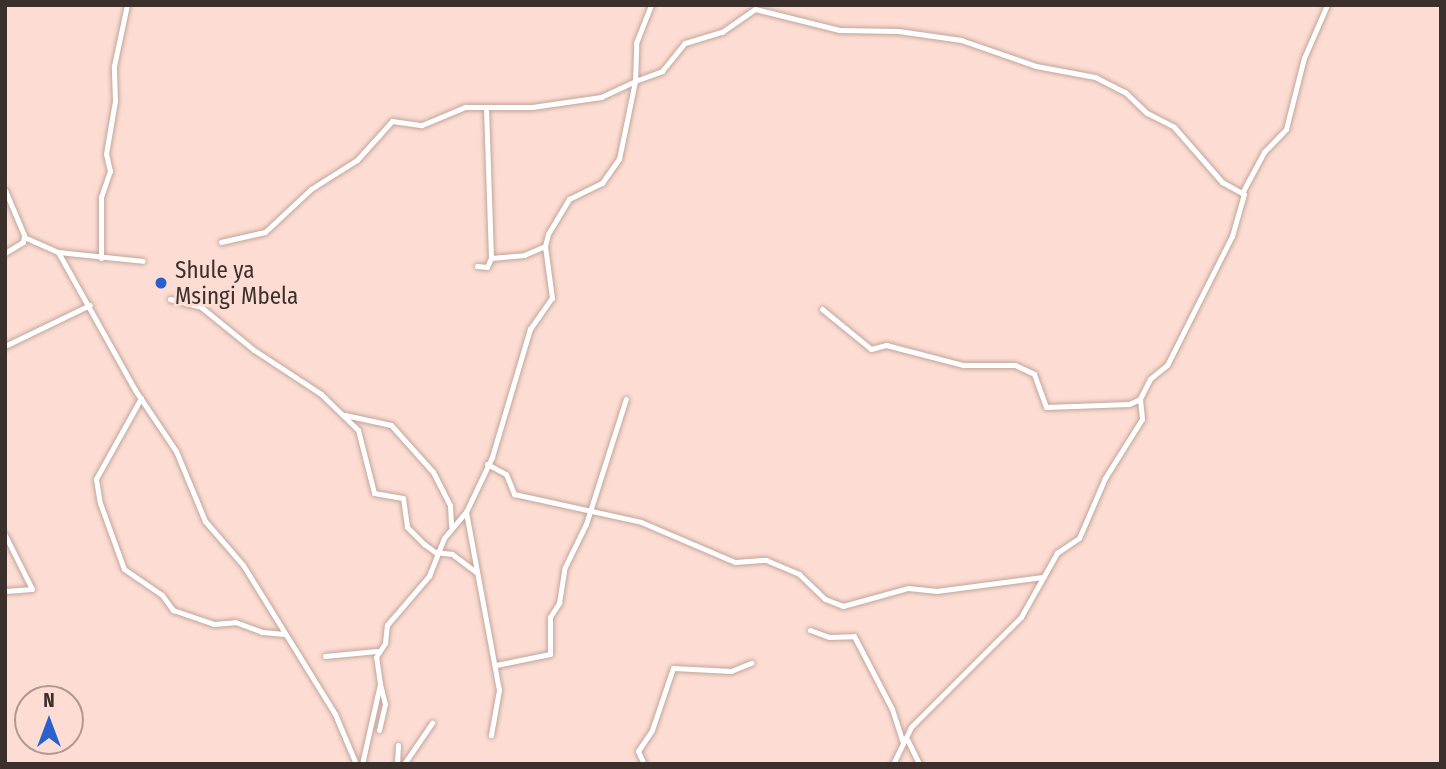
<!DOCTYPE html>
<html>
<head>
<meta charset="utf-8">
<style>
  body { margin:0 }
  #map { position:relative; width:1446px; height:769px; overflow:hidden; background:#fdddd3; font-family:"Fira Sans Condensed",sans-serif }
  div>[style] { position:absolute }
  .roads { filter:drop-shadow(0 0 2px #c2a59b) drop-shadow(0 0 2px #c2a59b) }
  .street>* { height:5px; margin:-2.5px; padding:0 2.5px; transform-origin:2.5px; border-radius:2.5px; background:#fff }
  .dots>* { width:19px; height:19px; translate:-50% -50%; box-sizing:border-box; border:4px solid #fdddd3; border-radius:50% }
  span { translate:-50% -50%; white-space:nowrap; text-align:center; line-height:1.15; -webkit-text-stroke:5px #fdddd3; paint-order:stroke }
  .poi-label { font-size:23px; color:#3c302c }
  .left { translate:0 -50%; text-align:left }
  .frame { position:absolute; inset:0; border:7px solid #3c302c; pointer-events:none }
  .north { position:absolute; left:14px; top:685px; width:70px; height:70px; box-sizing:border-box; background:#fdddd3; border:2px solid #b09890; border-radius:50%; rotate:0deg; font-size:19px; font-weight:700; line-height:28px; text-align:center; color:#3c302c }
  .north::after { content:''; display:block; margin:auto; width:24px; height:32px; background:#2860cd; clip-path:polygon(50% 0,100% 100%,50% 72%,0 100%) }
</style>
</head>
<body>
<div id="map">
  <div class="roads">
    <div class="street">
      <i style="left:5px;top:190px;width:49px;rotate:67.1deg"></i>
      <i style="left:24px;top:235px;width:7px;rotate:98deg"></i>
      <i style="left:23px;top:242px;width:21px;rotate:149deg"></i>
      <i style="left:1242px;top:193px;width:47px;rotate:-61.8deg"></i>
      <i style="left:1264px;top:152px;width:32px;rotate:-46deg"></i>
      <i style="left:1286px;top:129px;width:73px;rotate:-75.8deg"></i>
      <i style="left:1304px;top:58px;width:58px;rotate:-66.5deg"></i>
      <i style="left:24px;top:237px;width:37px;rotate:24deg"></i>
      <i style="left:58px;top:252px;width:85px;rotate:6deg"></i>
      <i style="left:221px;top:242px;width:45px;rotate:-12.8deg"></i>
      <i style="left:265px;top:232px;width:63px;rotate:-43.1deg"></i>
      <i style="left:311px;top:189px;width:54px;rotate:-32.2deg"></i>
      <i style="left:357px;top:160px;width:52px;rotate:-48.1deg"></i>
      <i style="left:392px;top:121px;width:30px;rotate:8deg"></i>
      <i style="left:422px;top:125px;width:47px;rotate:-22.7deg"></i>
      <i style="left:465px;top:107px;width:67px"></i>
      <i style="left:532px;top:107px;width:70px;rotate:-8.2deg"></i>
      <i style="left:601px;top:97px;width:38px;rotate:-25deg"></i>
      <i style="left:635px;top:81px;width:38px;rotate:-88deg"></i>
      <i style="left:636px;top:43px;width:41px;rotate:-68.5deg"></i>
      <i style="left:58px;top:252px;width:158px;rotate:60.8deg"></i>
      <i style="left:135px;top:390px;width:73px;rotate:56.1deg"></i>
      <i style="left:176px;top:451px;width:76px;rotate:67.5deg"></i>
      <i style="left:205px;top:521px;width:58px;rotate:49.2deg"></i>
      <i style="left:243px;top:565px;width:175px;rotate:58.3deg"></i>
      <i style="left:335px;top:714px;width:54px;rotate:67.2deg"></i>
      <i style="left:101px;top:258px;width:61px;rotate:-90deg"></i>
      <i style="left:101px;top:197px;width:28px;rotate:-71deg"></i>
      <i style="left:110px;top:171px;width:17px;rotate:-103deg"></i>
      <i style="left:106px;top:154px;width:54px;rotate:-80.4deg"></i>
      <i style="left:115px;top:101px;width:35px;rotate:-92deg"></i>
      <i style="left:114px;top:66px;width:62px;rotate:-78deg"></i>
      <i style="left:491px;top:258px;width:33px;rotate:-5deg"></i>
      <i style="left:524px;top:255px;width:23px;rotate:-23deg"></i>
      <i style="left:477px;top:266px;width:10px;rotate:6deg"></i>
      <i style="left:487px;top:267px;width:10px;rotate:-66deg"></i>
      <i style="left:491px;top:258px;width:149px;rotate:-91.9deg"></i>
      <i style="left:170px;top:299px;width:32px;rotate:14deg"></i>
      <i style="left:201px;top:307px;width:68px;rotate:39.1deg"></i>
      <i style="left:254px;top:350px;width:80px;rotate:33.3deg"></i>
      <i style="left:321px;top:394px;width:52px;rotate:44.2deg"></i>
      <i style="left:358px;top:430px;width:65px;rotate:75.7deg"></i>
      <i style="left:374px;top:493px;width:29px;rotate:10deg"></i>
      <i style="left:403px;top:498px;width:29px;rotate:82deg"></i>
      <i style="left:407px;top:527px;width:24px;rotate:45deg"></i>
      <i style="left:424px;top:544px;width:14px;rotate:36deg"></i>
      <i style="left:435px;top:552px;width:17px;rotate:7deg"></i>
      <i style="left:452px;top:554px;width:30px;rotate:37deg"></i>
      <i style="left:822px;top:309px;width:63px;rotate:39.2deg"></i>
      <i style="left:871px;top:349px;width:16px;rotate:-15deg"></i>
      <i style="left:886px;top:345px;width:80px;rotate:14.6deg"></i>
      <i style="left:963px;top:365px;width:52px"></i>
      <i style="left:1015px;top:365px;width:21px;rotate:25deg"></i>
      <i style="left:1034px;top:374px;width:35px;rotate:70deg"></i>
      <i style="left:1046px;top:407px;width:83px;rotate:-2.1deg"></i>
      <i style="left:1129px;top:404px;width:12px;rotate:-24deg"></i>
      <i style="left:5px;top:346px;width:94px;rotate:-25.8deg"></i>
      <i style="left:141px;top:398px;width:93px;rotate:119.1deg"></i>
      <i style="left:96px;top:479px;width:24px;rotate:81deg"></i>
      <i style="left:100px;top:503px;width:70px;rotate:70deg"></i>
      <i style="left:124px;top:569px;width:46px;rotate:34.4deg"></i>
      <i style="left:162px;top:595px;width:19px;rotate:54deg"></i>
      <i style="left:173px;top:610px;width:43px;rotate:18.9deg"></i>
      <i style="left:214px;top:624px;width:21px;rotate:-5deg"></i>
      <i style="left:235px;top:622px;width:29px;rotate:20deg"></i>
      <i style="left:262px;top:632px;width:23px;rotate:5deg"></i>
      <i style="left:345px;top:415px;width:47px;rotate:12.3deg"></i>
      <i style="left:391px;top:425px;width:63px;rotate:48.2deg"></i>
      <i style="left:433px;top:472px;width:37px;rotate:63deg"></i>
      <i style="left:450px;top:505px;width:21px;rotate:87deg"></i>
      <i style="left:487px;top:464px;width:21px;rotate:28deg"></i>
      <i style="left:506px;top:474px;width:22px;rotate:68deg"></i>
      <i style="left:514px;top:494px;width:130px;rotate:12.4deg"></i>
      <i style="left:641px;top:522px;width:102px;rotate:23.1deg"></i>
      <i style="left:735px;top:562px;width:31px;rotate:-4deg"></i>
      <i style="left:766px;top:560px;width:36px;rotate:23deg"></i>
      <i style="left:799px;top:574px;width:36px;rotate:44deg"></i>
      <i style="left:825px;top:599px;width:19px;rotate:21deg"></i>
      <i style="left:843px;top:606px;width:67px;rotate:-15.5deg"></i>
      <i style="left:908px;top:588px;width:29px;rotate:6deg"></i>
      <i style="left:937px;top:591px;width:106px;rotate:-7.6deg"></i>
      <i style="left:466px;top:512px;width:181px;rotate:79.5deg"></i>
      <i style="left:499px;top:690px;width:46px;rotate:100.1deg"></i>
      <i style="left:5px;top:535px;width:60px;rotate:63.4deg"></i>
      <i style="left:32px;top:589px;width:27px;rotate:176deg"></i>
      <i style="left:810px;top:630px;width:20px;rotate:20deg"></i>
      <i style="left:829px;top:637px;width:25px;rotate:-2deg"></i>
      <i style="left:854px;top:636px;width:82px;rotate:62.5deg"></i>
      <i style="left:892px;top:709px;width:36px;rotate:72deg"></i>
      <i style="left:325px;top:656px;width:52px;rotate:-5.5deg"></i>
      <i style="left:496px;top:665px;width:55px;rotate:-11.5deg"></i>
      <i style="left:550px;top:654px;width:37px;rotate:-90deg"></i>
      <i style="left:550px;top:617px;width:17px;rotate:-57deg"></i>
      <i style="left:559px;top:603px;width:36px;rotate:-81deg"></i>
      <i style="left:565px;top:567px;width:48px;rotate:-64deg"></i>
      <i style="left:586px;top:524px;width:131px;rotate:-72.3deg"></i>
      <i style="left:379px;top:730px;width:27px;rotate:-77deg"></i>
      <i style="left:385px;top:704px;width:21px;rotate:-104deg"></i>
      <i style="left:907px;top:739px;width:28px;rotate:64deg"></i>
      <i style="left:362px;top:764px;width:82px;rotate:-77.3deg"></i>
      <i style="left:380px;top:684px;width:27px;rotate:-98deg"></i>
      <i style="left:376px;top:657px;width:17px;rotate:-57deg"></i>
      <i style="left:385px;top:643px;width:18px;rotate:-84deg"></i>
      <i style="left:387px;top:625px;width:65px;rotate:-49.4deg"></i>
      <i style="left:429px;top:576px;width:41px;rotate:-68.5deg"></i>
      <i style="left:444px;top:538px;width:34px;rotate:-50deg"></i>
      <i style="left:466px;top:512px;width:61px;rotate:-64.7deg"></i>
      <i style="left:492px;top:457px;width:134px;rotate:-73.5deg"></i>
      <i style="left:530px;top:329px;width:38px;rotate:-55deg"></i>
      <i style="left:552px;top:298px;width:52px;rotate:-97.7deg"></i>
      <i style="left:545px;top:246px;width:12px;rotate:-76deg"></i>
      <i style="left:548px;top:234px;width:41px;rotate:-59deg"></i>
      <i style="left:569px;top:199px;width:37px;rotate:-26deg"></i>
      <i style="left:602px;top:183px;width:29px;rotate:-55deg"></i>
      <i style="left:619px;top:159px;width:80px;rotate:-78.4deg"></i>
      <i style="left:635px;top:81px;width:29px;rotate:-20deg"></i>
      <i style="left:662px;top:71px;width:36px;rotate:-51deg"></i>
      <i style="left:685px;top:43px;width:39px;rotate:-17deg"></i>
      <i style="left:722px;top:32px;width:40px;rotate:-34.9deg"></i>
      <i style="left:755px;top:9px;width:87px;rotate:14deg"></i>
      <i style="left:839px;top:30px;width:59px;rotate:1deg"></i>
      <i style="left:898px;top:31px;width:64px;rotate:8.1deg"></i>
      <i style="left:961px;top:40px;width:79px;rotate:19.1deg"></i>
      <i style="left:1036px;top:66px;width:60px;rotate:10.6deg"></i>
      <i style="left:1095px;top:77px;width:34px;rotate:27deg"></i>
      <i style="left:1125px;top:92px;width:30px;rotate:44deg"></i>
      <i style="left:1147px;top:113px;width:30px;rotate:27deg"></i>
      <i style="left:1174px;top:127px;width:73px;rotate:48.9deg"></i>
      <i style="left:1222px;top:182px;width:25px;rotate:29deg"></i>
      <i style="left:1244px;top:194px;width:44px;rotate:105.9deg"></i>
      <i style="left:1232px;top:236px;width:144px;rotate:116.7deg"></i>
      <i style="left:1167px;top:365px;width:22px;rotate:141deg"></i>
      <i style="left:1150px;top:379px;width:22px;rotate:117deg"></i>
      <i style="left:1140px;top:399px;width:20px;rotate:84deg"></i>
      <i style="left:1142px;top:419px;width:70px;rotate:122.1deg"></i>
      <i style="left:1105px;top:478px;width:65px;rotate:113.4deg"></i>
      <i style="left:1079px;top:538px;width:27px;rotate:146deg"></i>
      <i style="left:1057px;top:553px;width:73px;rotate:119.4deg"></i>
      <i style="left:1021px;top:617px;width:156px;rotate:135deg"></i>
      <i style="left:911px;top:727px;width:41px;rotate:115.9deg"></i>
      <i style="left:397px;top:764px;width:19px;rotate:-87deg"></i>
      <i style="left:404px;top:764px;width:50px;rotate:-55.7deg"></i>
      <i style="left:644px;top:764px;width:14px;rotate:-115deg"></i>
      <i style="left:638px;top:751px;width:25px;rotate:-56deg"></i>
      <i style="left:652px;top:730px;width:65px;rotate:-71.3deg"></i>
      <i style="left:673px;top:668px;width:58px;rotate:3deg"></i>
      <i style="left:731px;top:671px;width:22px;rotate:-22deg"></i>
    </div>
  </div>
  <div class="dots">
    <i style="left:161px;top:283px;background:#2860cd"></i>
  </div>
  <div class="poi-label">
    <span class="left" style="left:175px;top:283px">Shule ya<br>Msingi Mbela</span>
  </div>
  <div class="frame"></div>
  <div class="north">N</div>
</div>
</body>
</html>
